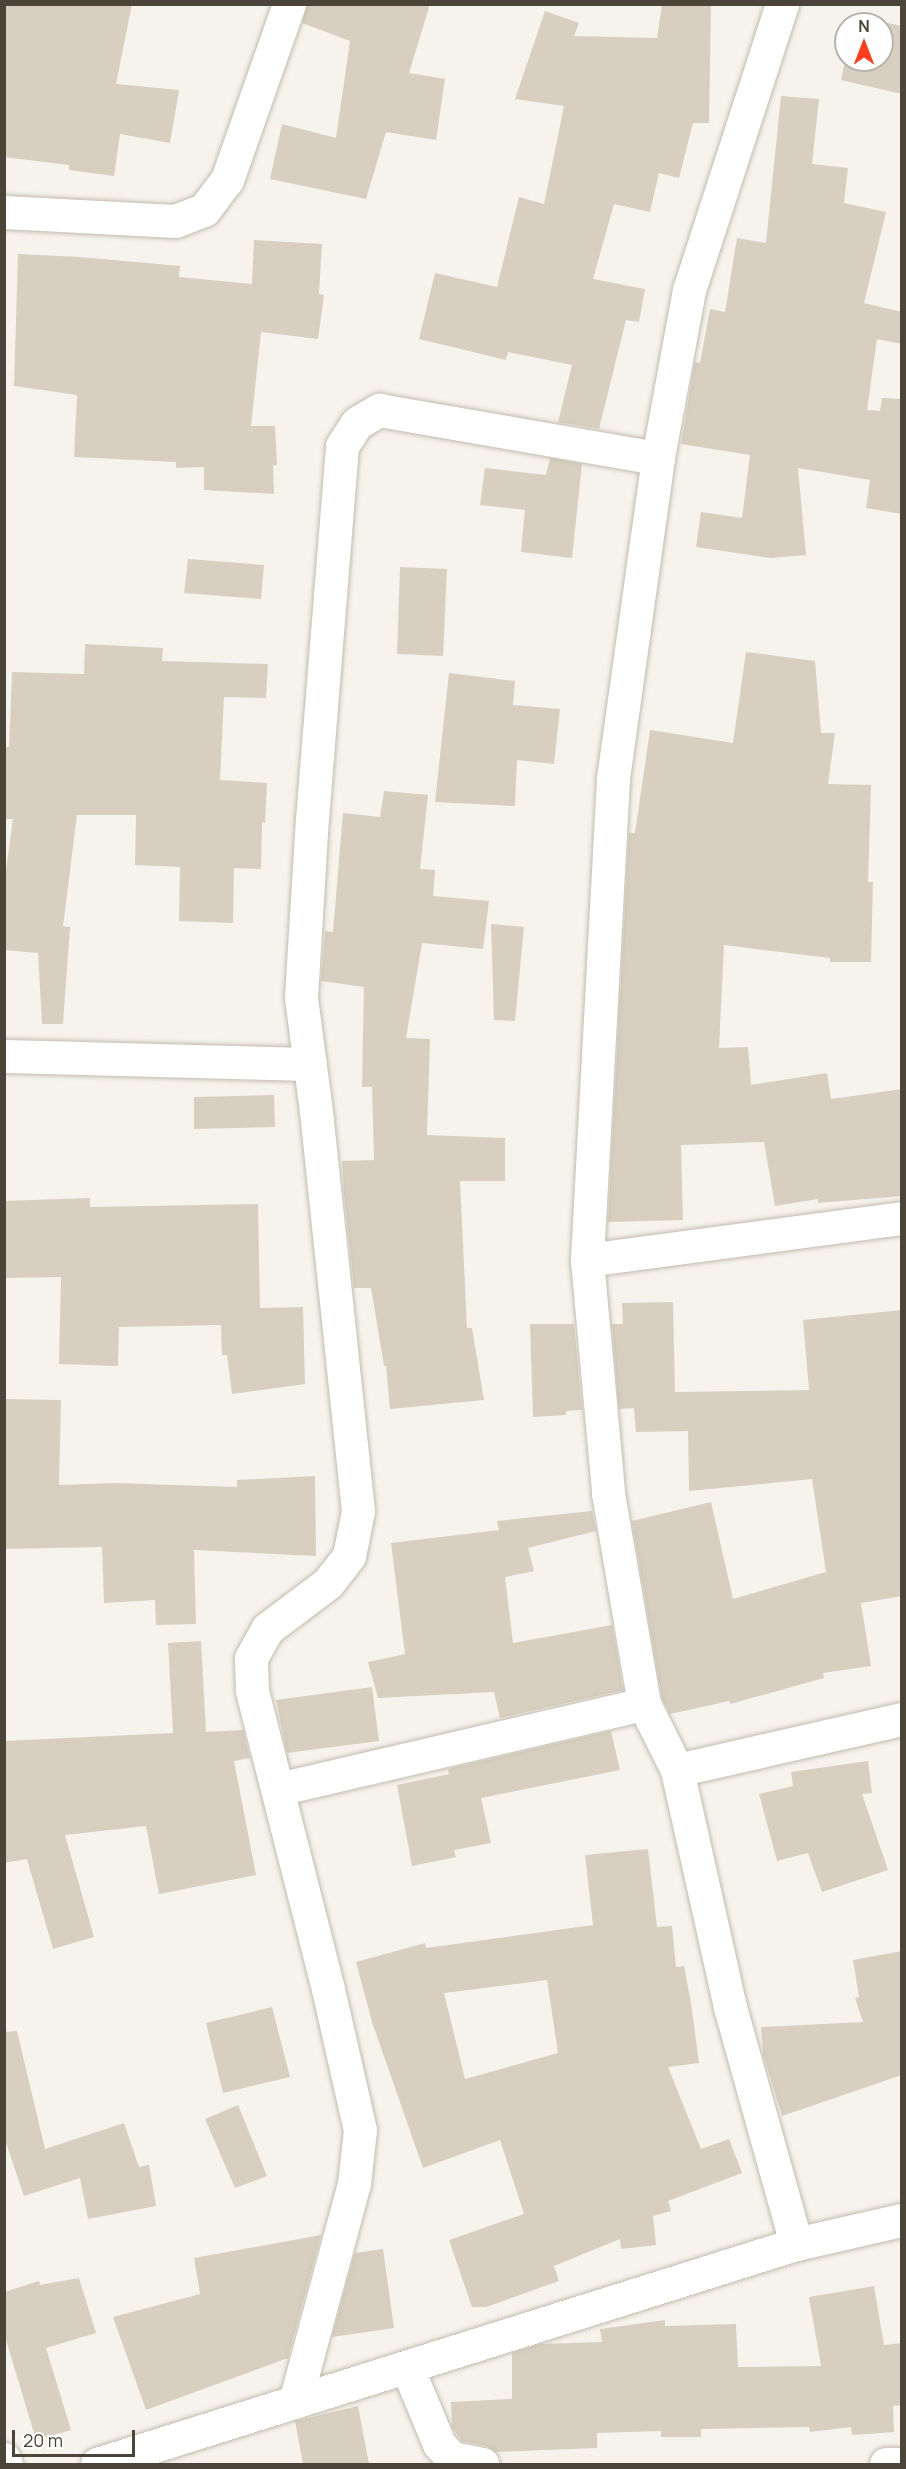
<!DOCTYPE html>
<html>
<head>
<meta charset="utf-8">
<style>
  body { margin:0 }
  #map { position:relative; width:906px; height:2469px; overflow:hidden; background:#f6f3ec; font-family:Manrope,sans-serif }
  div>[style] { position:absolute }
  .building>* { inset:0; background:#d8cfc1 }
  .roads { filter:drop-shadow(0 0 2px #c2bbae) drop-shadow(0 0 2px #c2bbae) }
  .minor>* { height:33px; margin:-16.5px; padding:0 16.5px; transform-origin:16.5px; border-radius:16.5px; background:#fff }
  span { translate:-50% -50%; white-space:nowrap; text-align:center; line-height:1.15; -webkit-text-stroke:4.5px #fff; paint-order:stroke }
  .frame { position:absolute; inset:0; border:6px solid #4b4439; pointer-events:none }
  .north { position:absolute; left:834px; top:12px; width:60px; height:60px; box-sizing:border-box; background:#fff; border:2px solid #b7b4b0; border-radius:50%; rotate:0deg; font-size:16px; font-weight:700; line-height:24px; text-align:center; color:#4b4439 }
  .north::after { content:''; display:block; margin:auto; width:21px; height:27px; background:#fc3f1d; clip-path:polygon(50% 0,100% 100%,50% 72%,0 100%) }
  .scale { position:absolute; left:12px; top:2430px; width:123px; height:27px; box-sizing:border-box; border:3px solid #4b4439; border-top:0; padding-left:8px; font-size:18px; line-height:21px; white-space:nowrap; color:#4b4439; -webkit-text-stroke:4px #fff; paint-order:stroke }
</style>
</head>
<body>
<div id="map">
  <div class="building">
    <i style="clip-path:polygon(4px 4px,132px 4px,116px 84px,179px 90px,170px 143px,120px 134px,114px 176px,69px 170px,69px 165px,4px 157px)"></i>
    <i style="clip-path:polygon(307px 4px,430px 4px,409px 73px,445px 79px,436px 140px,386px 132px,366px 199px,270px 179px,282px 124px,336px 138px,350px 41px,302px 23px)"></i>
    <i style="clip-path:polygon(662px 4px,711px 4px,709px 123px,693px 123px,679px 178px,659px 173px,650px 212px,614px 204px,593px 279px,645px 289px,639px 322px,626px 320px,599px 429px,558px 422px,572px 365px,508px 352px,506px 360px,419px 339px,435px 273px,497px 287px,519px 197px,544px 204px,564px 106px,515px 99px,545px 11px,579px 23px,574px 36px,657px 38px)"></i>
    <i style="clip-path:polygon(855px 16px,902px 26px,902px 94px,841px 80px,846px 56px,846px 60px,882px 60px,882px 24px,853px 24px)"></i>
    <i style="clip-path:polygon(781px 96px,819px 99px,812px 164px,848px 168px,844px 203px,886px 212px,864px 303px,902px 312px,902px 344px,877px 339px,867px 410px,880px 411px,882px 398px,902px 399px,902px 514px,866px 508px,870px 480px,798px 468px,806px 555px,771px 558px,696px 547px,701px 512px,742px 518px,750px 455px,681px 444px,695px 362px,700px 363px,710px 309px,725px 312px,737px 238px,766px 243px)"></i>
    <i style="clip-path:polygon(254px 240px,322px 244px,319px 294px,324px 295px,318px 339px,261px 332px,251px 426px,275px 426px,277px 465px,273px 465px,274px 494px,204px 490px,204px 467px,176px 468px,176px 462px,74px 457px,77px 395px,14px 386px,18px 254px,80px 257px,180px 266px,179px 277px,252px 284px)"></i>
    <i style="clip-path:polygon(550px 458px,582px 464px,572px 558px,521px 552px,525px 510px,480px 505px,485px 468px,546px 475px)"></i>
    <i style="clip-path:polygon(188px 559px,264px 565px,261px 599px,184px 593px)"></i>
    <i style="clip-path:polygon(400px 567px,447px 569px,443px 656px,397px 654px)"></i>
    <i style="clip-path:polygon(85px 644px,163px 648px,162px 661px,268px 664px,266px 698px,224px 697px,220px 780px,267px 783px,265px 823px,262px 822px,261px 869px,234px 868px,233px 923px,179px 921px,180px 867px,135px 865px,136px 815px,77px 815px,63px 926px,70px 927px,63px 1024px,42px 1024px,38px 953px,4px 950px,4px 885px,13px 819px,4px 819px,4px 747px,9px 747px,12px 672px,84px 674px)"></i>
    <i style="clip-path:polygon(746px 652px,815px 661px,821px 733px,835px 733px,828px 784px,871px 785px,868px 882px,873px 882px,871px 962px,830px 962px,830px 958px,724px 945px,719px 1048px,748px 1047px,751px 1085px,827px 1073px,831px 1099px,902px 1089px,902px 1196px,818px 1203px,818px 1199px,775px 1206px,764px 1142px,681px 1145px,683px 1220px,608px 1222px,629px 833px,635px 833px,650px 730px,733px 743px)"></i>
    <i style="clip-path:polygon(449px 673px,515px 681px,513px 705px,560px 709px,554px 764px,517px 760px,515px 806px,435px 802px)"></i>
    <i style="clip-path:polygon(384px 791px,428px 795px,420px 869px,435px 870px,433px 896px,489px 901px,483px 949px,422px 943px,406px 1038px,430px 1039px,427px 1135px,505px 1138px,505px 1181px,460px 1181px,467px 1328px,472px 1328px,484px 1400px,390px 1409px,386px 1366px,384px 1366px,371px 1288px,354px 1288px,344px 1194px,342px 1161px,374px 1160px,372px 1087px,362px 1087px,364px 987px,321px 981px,325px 931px,333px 932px,343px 813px,380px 817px)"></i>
    <i style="clip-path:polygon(491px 924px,524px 927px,515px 1021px,494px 1020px)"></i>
    <i style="clip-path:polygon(274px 1095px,275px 1127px,194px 1129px,194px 1097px)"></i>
    <i style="clip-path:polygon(90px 1198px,90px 1207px,258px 1204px,260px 1308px,303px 1307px,305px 1384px,232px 1394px,227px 1355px,222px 1355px,221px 1325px,119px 1327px,118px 1366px,59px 1364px,61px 1277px,4px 1278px,4px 1201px)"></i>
    <i style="clip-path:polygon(673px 1302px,675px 1392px,809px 1390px,803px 1320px,902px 1310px,902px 1596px,861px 1603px,871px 1666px,823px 1673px,824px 1678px,730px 1704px,729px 1701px,670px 1714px,662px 1698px,632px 1521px,711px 1502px,733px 1599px,826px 1572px,812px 1479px,689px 1491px,688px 1431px,636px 1432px,634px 1408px,619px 1409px,612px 1324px,623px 1324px,622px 1303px)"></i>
    <i style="clip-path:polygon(530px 1324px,574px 1324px,582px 1410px,566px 1411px,566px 1415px,533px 1417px)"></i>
    <i style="clip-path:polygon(4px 1399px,61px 1400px,59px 1485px,114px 1483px,237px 1487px,237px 1480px,315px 1476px,316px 1556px,194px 1550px,196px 1624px,156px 1625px,155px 1600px,104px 1603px,102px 1547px,4px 1549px)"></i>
    <i style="clip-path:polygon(592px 1511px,596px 1531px,528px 1548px,534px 1571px,505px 1577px,513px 1643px,612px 1625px,623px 1690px,500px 1718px,494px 1692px,378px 1698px,368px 1662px,405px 1654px,391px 1543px,499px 1530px,497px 1521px)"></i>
    <i style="clip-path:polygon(201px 1641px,206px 1732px,243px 1730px,250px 1758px,234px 1761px,256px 1875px,159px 1894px,146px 1826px,65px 1835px,94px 1937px,53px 1949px,27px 1859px,4px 1863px,4px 1741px,173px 1733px,168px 1643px)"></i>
    <i style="clip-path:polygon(372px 1687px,379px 1741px,287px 1753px,276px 1700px)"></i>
    <i style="clip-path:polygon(611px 1731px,620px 1770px,481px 1798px,491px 1843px,454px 1850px,456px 1857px,412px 1866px,397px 1785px,449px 1774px,448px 1769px)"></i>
    <i style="clip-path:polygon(868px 1761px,872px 1793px,862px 1794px,888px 1870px,822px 1892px,808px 1853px,777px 1861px,759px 1794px,793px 1786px,791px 1772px)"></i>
    <i style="clip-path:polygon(evenodd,648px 1849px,657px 1927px,672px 1926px,676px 1967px,684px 1966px,691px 2003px,699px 2063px,668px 2067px,701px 2149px,729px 2139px,742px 2173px,668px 2201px,671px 2211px,653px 2216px,656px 2245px,621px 2249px,620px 2239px,554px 2266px,559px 2281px,486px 2307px,472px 2307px,449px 2240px,524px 2214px,500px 2140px,423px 2168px,372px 2022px,356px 1962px,425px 1943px,426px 1948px,593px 1925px,585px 1855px,648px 1849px,547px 1980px,558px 2053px,465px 2079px,444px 1993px,547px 1980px)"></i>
    <i style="clip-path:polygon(902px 1951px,902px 2075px,782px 2116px,763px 2054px,761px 2027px,863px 2022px,855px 1998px,859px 1997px,853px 1960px)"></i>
    <i style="clip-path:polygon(272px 2007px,290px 2077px,223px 2093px,206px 2023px)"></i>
    <i style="clip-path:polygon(17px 2031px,45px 2149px,124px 2123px,139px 2167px,149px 2165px,156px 2206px,88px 2219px,80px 2178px,24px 2196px,4px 2137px,4px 2032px)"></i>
    <i style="clip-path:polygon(238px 2105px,267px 2176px,235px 2188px,205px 2119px)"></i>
    <i style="clip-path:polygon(321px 2235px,288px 2358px,146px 2410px,113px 2317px,200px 2294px,194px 2258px)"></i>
    <i style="clip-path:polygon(383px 2249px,394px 2328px,332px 2337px,355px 2253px)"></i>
    <i style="clip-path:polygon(79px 2278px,96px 2333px,46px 2348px,71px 2430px,36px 2440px,4px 2333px,4px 2292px,39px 2281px,40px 2285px)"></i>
    <i style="clip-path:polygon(874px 2286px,884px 2345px,902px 2343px,902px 2405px,893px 2406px,894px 2432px,852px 2435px,851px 2427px,810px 2432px,809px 2427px,701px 2429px,701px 2437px,661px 2437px,661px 2431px,597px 2433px,597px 2448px,496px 2452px,486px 2446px,462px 2441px,452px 2427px,451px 2402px,512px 2399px,512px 2353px,540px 2344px,602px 2342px,600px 2329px,665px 2320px,665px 2326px,736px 2324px,738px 2367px,821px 2366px,809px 2297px)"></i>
    <i style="clip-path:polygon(358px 2406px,369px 2464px,303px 2464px,295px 2421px)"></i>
  </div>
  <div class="roads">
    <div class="minor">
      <i style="left:782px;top:4px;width:301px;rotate:108deg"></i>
      <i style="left:689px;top:290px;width:171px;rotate:100.5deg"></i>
      <i style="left:658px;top:458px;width:324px;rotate:98deg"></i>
      <i style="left:613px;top:779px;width:482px;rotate:93.1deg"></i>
      <i style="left:587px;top:1260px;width:234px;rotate:84.8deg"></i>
      <i style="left:608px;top:1493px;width:214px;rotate:80.3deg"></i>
      <i style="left:644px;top:1704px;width:74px;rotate:63.4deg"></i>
      <i style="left:677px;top:1770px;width:243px;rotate:77.4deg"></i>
      <i style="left:730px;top:2007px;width:246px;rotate:74.4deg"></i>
      <i style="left:4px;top:212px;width:171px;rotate:3deg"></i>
      <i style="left:175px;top:221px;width:31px;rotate:-21deg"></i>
      <i style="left:204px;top:210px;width:38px;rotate:-53deg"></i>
      <i style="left:227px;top:180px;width:187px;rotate:-70.6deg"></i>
      <i style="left:4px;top:1056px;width:306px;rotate:1.5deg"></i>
      <i style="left:587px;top:1260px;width:318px;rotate:-7.6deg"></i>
      <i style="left:677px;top:1770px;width:231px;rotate:-12.8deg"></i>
      <i style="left:278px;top:1789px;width:376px;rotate:-13.1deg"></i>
      <i style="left:407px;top:2367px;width:83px;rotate:67.4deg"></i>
      <i style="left:439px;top:2444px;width:19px;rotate:47deg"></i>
      <i style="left:452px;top:2458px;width:31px;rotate:11deg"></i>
      <i style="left:295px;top:2402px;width:226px;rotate:-74.9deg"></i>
      <i style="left:354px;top:2184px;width:54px;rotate:-83.7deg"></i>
      <i style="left:360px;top:2130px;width:145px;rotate:-102.8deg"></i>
      <i style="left:328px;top:1989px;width:309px;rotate:-104.3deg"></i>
      <i style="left:252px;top:1690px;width:32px;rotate:-92deg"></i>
      <i style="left:251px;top:1658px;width:33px;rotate:-61deg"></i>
      <i style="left:267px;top:1629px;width:76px;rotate:-37deg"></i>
      <i style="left:328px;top:1583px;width:34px;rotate:-52deg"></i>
      <i style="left:349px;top:1556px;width:46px;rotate:-78.7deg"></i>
      <i style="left:358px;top:1511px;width:394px;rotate:-96deg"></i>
      <i style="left:317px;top:1119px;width:123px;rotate:-97.5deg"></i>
      <i style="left:301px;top:997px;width:178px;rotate:-86.5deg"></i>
      <i style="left:312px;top:819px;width:374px;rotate:-85.4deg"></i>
      <i style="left:342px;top:446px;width:27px;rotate:-57deg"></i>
      <i style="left:357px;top:423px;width:26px;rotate:-31deg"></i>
      <i style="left:379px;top:410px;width:283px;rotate:9.8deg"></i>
      <i style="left:4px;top:2459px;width:5px;rotate:68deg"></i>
      <i style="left:97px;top:2464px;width:733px;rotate:-17.47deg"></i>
      <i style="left:796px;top:2244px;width:109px;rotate:-12.8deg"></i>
      <i style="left:886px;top:2464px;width:16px"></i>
    </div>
  </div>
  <div class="frame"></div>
  <div class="north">N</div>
  <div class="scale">20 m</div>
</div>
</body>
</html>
